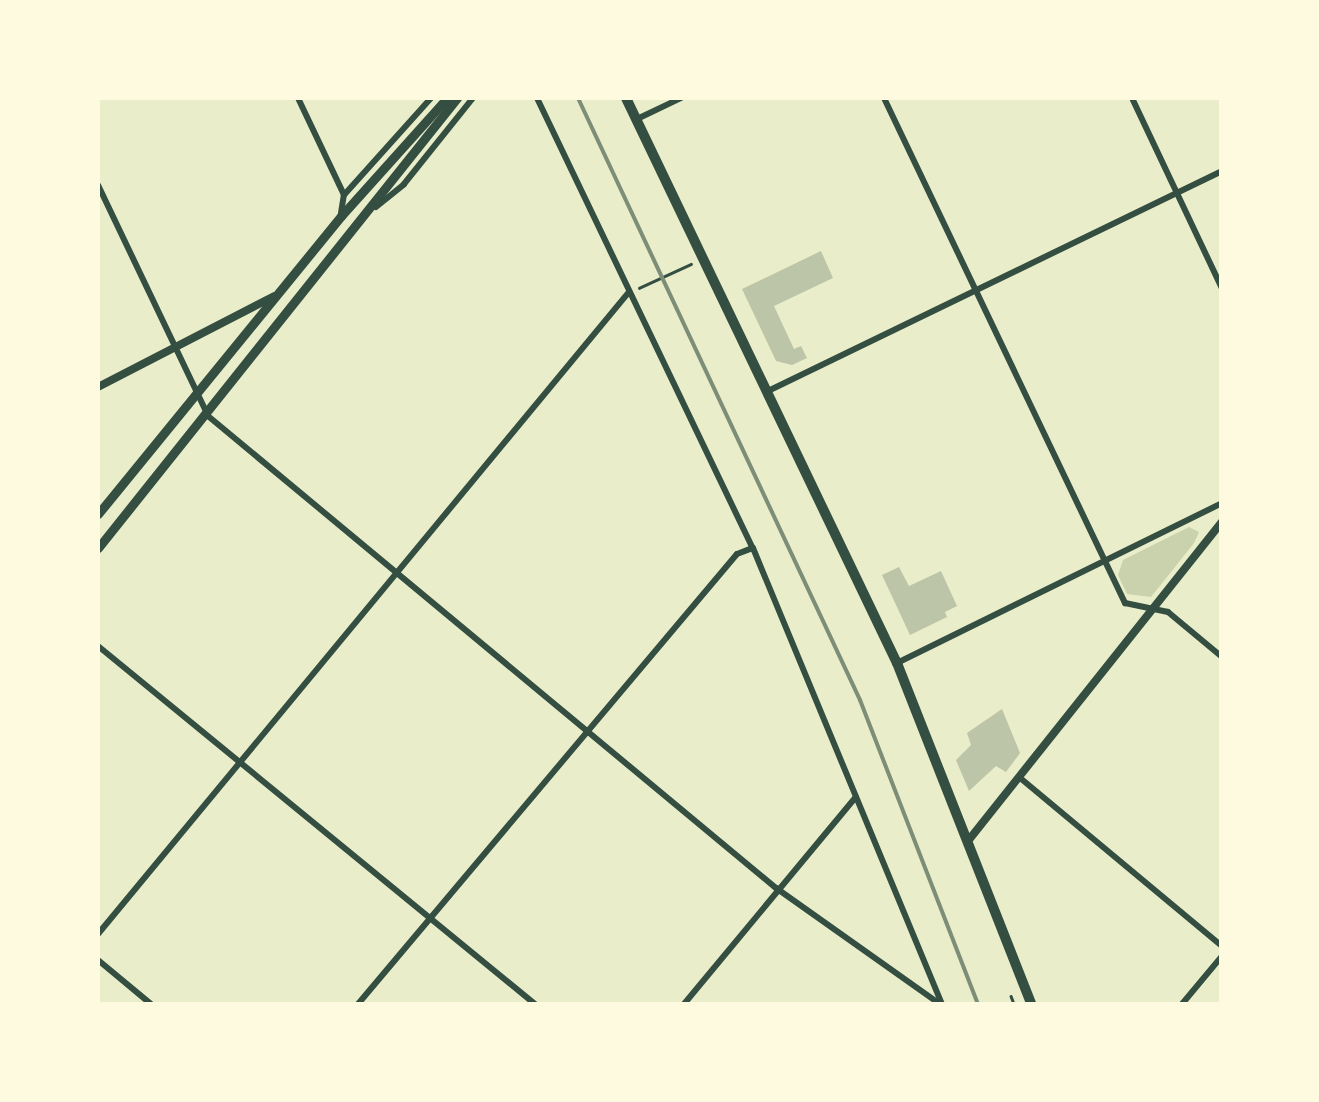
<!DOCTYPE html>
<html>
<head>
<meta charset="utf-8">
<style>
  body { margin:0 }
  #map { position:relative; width:1319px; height:1102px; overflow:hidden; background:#e9edc9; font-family:"Work Sans",sans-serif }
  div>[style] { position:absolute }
  .green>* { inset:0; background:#cad2ad }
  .building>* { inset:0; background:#bcc5a7 }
  .path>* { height:2.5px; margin:-1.25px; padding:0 1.25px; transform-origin:1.25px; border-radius:1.25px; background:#344e41 }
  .minor>* { height:6px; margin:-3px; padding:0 3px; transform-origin:3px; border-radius:3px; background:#344e41 }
  .tertiary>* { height:8px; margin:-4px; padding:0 4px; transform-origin:4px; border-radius:4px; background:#344e41 }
  .secondary>* { height:9px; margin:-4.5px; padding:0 4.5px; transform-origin:4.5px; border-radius:4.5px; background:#344e41 }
  .primary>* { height:10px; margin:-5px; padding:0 5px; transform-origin:5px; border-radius:5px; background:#344e41 }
  .rail>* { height:4px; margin:-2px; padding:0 2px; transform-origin:2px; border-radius:2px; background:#7c8e77 }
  span { translate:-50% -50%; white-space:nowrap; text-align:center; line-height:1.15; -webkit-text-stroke:8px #fefae0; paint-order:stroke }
  .frame { position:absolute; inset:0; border:100px solid #fefae0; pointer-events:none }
</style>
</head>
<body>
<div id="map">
  <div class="green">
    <i style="clip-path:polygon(1189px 527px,1199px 532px,1194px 543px,1151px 597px,1127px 594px,1118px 575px,1123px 560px)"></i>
  </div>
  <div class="building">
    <i style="clip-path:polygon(821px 251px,833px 278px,774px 306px,794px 349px,801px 346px,807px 358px,792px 365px,776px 361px,742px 289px)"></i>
    <i style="clip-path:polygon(899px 567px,909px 586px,941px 571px,957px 606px,945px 612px,947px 617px,910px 635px,882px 575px)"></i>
    <i style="clip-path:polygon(1002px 709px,1020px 753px,1006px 772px,996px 766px,969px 791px,956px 760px,971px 745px,967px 733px)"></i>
  </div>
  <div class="path">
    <i style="left:639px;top:288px;width:57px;rotate:-24.8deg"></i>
    <i style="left:1011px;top:996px;width:9px;rotate:69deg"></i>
  </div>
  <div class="minor">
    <i style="left:298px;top:98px;width:107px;rotate:64.6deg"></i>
    <i style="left:537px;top:98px;width:499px;rotate:64.4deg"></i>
    <i style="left:753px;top:548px;width:494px;rotate:67.5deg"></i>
    <i style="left:884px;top:98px;width:560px;rotate:64.49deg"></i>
    <i style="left:1125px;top:603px;width:44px;rotate:11.8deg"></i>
    <i style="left:1168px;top:612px;width:70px;rotate:39.8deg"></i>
    <i style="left:1132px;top:98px;width:210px;rotate:64.7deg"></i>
    <i style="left:637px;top:119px;width:49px;rotate:-25.5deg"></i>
    <i style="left:98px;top:185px;width:256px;rotate:64.5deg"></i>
    <i style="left:208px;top:416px;width:739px;rotate:39.73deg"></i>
    <i style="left:776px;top:888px;width:201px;rotate:35.3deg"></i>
    <i style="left:376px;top:207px;width:36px;rotate:-39deg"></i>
    <i style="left:404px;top:184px;width:110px;rotate:-51.3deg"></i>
    <i style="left:341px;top:213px;width:18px;rotate:-81deg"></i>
    <i style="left:344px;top:195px;width:130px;rotate:-48.1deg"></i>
    <i style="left:768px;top:391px;width:504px;rotate:-25.85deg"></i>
    <i style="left:98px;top:646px;width:565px;rotate:39.33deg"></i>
    <i style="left:897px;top:663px;width:362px;rotate:-26.2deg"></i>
    <i style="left:1019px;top:777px;width:264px;rotate:39.8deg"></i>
    <i style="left:98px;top:934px;width:832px;rotate:-50.41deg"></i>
    <i style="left:98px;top:960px;width:69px;rotate:39.7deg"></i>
    <i style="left:358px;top:1004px;width:588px;rotate:-49.9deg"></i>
    <i style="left:737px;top:554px;width:17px;rotate:-21deg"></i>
    <i style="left:684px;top:1004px;width:269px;rotate:-50.3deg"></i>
    <i style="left:1182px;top:1004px;width:62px;rotate:-50.2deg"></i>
  </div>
  <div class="tertiary">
    <i style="left:98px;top:387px;width:198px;rotate:-27.3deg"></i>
    <i style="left:968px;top:841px;width:408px;rotate:-51.5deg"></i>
  </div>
  <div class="secondary">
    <i style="left:98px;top:514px;width:385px;rotate:-50.8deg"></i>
    <i style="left:341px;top:216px;width:159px;rotate:-48.1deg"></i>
    <i style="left:98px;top:548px;width:576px;rotate:-51.42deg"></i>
  </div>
  <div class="primary">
    <i style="left:626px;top:98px;width:627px;rotate:64.38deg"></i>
    <i style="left:897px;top:663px;width:366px;rotate:68.5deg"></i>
  </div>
  <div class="rail">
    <i style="left:578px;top:98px;width:665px;rotate:64.9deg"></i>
    <i style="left:860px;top:700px;width:326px;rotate:68.8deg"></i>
  </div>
  <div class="frame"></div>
</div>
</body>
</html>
